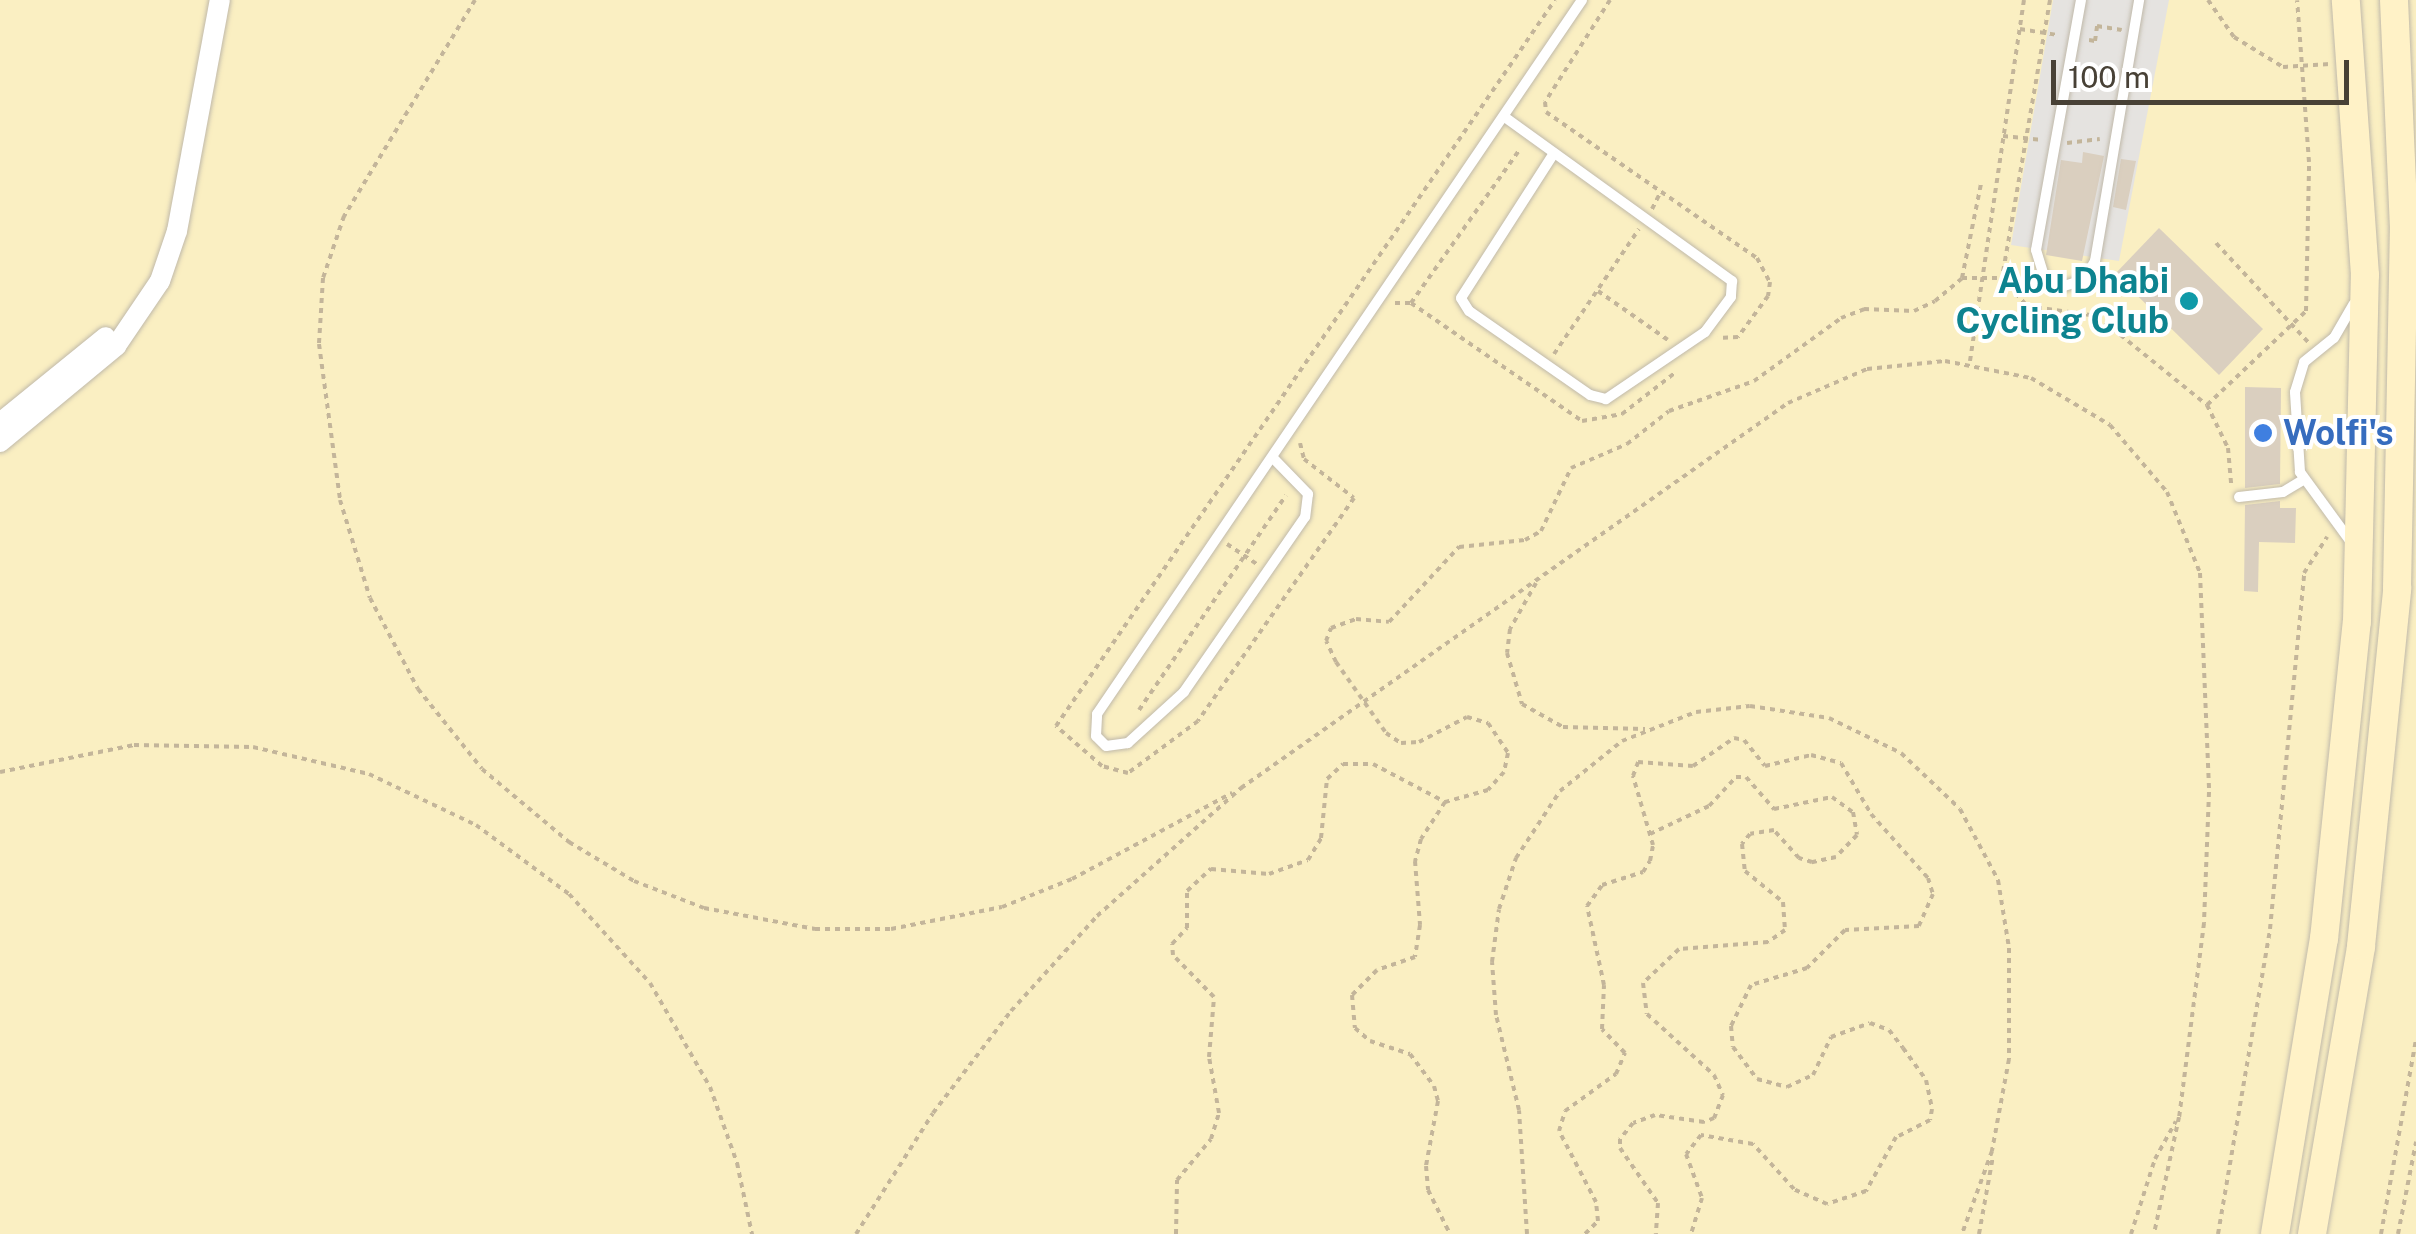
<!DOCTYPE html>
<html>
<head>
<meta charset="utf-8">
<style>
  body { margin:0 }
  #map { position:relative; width:2416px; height:1234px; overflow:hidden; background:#f4f1e8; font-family:"Public Sans",sans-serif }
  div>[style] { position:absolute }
  .sand>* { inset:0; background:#faefc2 }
  .parking>* { inset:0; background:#e5e3e0 }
  .building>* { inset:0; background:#dacfbf }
  .path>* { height:4px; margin-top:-2px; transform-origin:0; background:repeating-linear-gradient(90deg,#c3b59a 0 5px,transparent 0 10px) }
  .roads { filter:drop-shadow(0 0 2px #c0b9aa) drop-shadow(0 0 2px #c0b9aa) }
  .lane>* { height:10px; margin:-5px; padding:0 5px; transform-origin:5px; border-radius:5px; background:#fff }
  .street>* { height:20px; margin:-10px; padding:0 10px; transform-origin:10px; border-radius:10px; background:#fff }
  .secondary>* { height:28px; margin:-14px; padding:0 14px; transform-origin:14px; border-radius:14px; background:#fff2c7 }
  .path-bridge>* { height:4px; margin-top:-2px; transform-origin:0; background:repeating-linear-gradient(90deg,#c3b59a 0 5px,transparent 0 10px) }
  .dots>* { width:28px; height:28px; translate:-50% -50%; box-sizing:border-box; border:5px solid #fff; border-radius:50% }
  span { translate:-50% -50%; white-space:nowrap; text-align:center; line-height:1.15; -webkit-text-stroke:8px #fff; paint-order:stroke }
  .culture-label { font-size:35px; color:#0d838f; font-weight:700 }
  .right { translate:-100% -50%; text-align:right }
  .shop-label { font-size:35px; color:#366cbe; font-weight:700 }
  .left { translate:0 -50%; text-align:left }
  .scale { position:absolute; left:2051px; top:60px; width:298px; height:45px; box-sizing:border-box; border:5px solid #484136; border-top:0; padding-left:12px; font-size:30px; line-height:35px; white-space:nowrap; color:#484136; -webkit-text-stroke:8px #fff; paint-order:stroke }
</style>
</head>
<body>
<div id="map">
  <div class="sand">
    <i style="clip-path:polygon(0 0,2416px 0,2416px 1234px,0 1234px)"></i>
  </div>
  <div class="parking">
    <i style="clip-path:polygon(2053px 0,2169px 0,2119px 261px,2011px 245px)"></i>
  </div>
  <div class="building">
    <i style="clip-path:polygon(2083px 152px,2104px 156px,2082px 261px,2046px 255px,2061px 160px,2082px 163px)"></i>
    <i style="clip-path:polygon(2121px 159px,2136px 161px,2126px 210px,2113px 207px)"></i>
    <i style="clip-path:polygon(2159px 228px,2263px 329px,2219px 375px,2115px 274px)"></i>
    <i style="clip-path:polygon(2245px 387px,2281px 388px,2280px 484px,2245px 488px)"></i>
    <i style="clip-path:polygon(2280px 501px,2280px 508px,2296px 508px,2295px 543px,2259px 542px,2258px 592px,2244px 591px,2245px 505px)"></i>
  </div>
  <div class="path">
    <i style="left:475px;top:0;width:253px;rotate:121.2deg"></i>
    <i style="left:344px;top:216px;width:65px;rotate:108.7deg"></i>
    <i style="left:323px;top:278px;width:66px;rotate:93.5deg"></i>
    <i style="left:319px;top:344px;width:157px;rotate:82.3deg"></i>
    <i style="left:340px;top:500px;width:102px;rotate:73deg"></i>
    <i style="left:370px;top:598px;width:103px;rotate:62.2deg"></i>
    <i style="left:418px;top:689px;width:102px;rotate:51.3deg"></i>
    <i style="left:482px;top:769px;width:114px;rotate:40deg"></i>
    <i style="left:569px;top:842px;width:76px;rotate:31deg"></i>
    <i style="left:634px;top:881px;width:75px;rotate:21.1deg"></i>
    <i style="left:704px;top:908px;width:113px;rotate:10.7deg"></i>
    <i style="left:815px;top:929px;width:76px"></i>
    <i style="left:891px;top:929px;width:113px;rotate:-11.2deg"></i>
    <i style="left:1002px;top:907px;width:75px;rotate:-21.8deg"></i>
    <i style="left:1072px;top:879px;width:182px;rotate:-28.3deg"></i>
    <i style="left:1610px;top:0;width:121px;rotate:122.5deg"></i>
    <i style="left:1545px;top:102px;width:10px;rotate:84deg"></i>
    <i style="left:1546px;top:112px;width:257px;rotate:34.7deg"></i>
    <i style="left:1757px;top:258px;width:27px;rotate:62deg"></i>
    <i style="left:1770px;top:282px;width:14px;rotate:98deg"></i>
    <i style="left:1768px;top:296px;width:51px;rotate:126.2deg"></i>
    <i style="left:1738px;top:337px;width:20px;rotate:177deg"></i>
    <i style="left:2050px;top:0;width:282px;rotate:99.8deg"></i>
    <i style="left:2002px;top:278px;width:38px;rotate:48deg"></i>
    <i style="left:2027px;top:306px;width:71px;rotate:8.1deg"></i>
    <i style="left:2097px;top:316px;width:141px;rotate:39deg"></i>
    <i style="left:2207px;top:405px;width:137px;rotate:-43.5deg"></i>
    <i style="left:2306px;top:311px;width:149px;rotate:-88.8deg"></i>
    <i style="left:2309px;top:162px;width:162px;rotate:-94.2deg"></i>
    <i style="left:2208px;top:0;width:45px;rotate:54.9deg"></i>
    <i style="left:2234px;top:37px;width:57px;rotate:31.5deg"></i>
    <i style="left:2283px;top:67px;width:47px;rotate:-3.7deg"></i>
    <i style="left:2020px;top:29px;width:39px;rotate:9deg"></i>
    <i style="left:2089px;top:40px;width:6px;rotate:9deg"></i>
    <i style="left:2095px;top:41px;width:15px;rotate:-82deg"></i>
    <i style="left:2097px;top:26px;width:25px;rotate:9deg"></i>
    <i style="left:2003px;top:136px;width:40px;rotate:5.7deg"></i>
    <i style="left:2067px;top:143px;width:33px;rotate:-7deg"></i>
    <i style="left:1652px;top:209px;width:20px;rotate:-63deg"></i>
    <i style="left:2216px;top:243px;width:135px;rotate:47.1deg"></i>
    <i style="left:1962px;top:278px;width:40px"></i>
    <i style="left:1598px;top:291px;width:85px;rotate:35deg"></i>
    <i style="left:1395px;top:303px;width:16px"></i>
    <i style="left:1411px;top:303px;width:208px;rotate:34.6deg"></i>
    <i style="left:1582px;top:421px;width:41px;rotate:-9.9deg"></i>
    <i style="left:1622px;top:414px;width:68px;rotate:-37.9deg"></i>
    <i style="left:1411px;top:303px;width:189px;rotate:-54.7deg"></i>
    <i style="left:1554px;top:354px;width:151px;rotate:-55.8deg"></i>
    <i style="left:1970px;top:361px;width:365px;rotate:-81.5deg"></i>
    <i style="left:2207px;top:405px;width:48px;rotate:64deg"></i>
    <i style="left:2228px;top:448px;width:37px;rotate:85deg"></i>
    <i style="left:1300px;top:443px;width:16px;rotate:76deg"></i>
    <i style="left:1304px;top:459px;width:63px;rotate:38deg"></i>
    <i style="left:1354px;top:498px;width:272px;rotate:125deg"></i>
    <i style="left:1198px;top:721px;width:87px;rotate:143.4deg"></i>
    <i style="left:1128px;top:773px;width:27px;rotate:-165deg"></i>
    <i style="left:1102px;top:766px;width:61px;rotate:-139deg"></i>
    <i style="left:1056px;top:726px;width:881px;rotate:-55.5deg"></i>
    <i style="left:1227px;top:544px;width:36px;rotate:34deg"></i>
    <i style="left:1536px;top:583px;width:53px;rotate:119.5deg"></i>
    <i style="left:1510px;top:629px;width:24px;rotate:97deg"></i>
    <i style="left:1507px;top:653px;width:53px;rotate:73.6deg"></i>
    <i style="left:1522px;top:704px;width:47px;rotate:29.3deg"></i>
    <i style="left:1563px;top:727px;width:82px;rotate:1.4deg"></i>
    <i style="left:1336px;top:662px;width:23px;rotate:-115deg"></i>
    <i style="left:1326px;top:641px;width:14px;rotate:-69deg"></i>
    <i style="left:1331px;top:628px;width:27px;rotate:-20deg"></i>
    <i style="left:1356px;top:619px;width:33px;rotate:5deg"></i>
    <i style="left:1389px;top:622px;width:103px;rotate:-47deg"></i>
    <i style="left:1459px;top:547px;width:66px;rotate:-6.1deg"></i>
    <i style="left:1525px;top:540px;width:18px;rotate:-29deg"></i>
    <i style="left:1541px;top:531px;width:70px;rotate:-64.5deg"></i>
    <i style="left:1571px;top:468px;width:61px;rotate:-23.2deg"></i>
    <i style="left:1627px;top:444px;width:53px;rotate:-38.2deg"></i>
    <i style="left:1669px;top:411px;width:90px;rotate:-19.4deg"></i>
    <i style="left:1754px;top:381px;width:107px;rotate:-35.9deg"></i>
    <i style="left:1841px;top:318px;width:25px;rotate:-21deg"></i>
    <i style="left:1864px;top:309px;width:50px;rotate:2.3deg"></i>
    <i style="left:1914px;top:311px;width:23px;rotate:-25deg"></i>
    <i style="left:1935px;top:301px;width:35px;rotate:-40deg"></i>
    <i style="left:1962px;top:278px;width:96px;rotate:-78.6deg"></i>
    <i style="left:1139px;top:710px;width:260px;rotate:-55.6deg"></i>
    <i style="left:1386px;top:733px;width:18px;rotate:34deg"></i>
    <i style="left:1401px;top:743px;width:18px;rotate:-3deg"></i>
    <i style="left:1419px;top:742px;width:54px;rotate:-27.5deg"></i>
    <i style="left:1467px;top:717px;width:22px;rotate:16deg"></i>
    <i style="left:1488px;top:723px;width:36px;rotate:56deg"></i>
    <i style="left:1508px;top:753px;width:19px;rotate:102deg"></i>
    <i style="left:1504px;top:772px;width:24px;rotate:132deg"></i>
    <i style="left:1488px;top:790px;width:45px;rotate:164.4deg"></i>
    <i style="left:1445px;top:802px;width:44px;rotate:123deg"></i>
    <i style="left:1421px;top:839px;width:23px;rotate:105deg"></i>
    <i style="left:1415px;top:861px;width:64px;rotate:85.5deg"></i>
    <i style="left:1420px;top:925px;width:32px;rotate:99deg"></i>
    <i style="left:1415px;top:957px;width:40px;rotate:161.1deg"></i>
    <i style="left:1377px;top:970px;width:35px;rotate:135deg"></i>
    <i style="left:1352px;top:995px;width:33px;rotate:85deg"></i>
    <i style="left:1355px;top:1028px;width:20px;rotate:41deg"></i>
    <i style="left:1370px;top:1041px;width:42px;rotate:18deg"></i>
    <i style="left:1410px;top:1054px;width:40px;rotate:53deg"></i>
    <i style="left:1434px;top:1086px;width:16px;rotate:75deg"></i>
    <i style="left:1438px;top:1101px;width:66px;rotate:100.5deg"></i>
    <i style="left:1426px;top:1166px;width:24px;rotate:85deg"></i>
    <i style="left:1428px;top:1190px;width:49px;rotate:63.4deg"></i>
    <i style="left:0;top:772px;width:137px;rotate:-11.4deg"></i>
    <i style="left:134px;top:745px;width:119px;rotate:1deg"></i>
    <i style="left:253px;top:747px;width:119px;rotate:13.1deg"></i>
    <i style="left:369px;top:774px;width:119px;rotate:25.5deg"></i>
    <i style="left:476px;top:825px;width:116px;rotate:36.6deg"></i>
    <i style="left:569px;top:894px;width:120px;rotate:47.7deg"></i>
    <i style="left:650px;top:983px;width:120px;rotate:60deg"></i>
    <i style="left:710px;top:1087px;width:81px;rotate:70.4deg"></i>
    <i style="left:737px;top:1163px;width:73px;rotate:78.1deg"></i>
    <i style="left:1650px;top:834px;width:65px;rotate:-25.4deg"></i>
    <i style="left:1709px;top:806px;width:40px;rotate:-47deg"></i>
    <i style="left:1736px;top:777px;width:10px"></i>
    <i style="left:1746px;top:777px;width:43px;rotate:48.8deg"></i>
    <i style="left:1774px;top:809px;width:59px;rotate:-11.7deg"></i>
    <i style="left:1832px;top:797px;width:26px;rotate:36deg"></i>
    <i style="left:1853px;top:812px;width:23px;rotate:80deg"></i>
    <i style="left:1857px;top:835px;width:30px;rotate:134deg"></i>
    <i style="left:1836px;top:857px;width:25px;rotate:168deg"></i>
    <i style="left:1812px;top:862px;width:14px;rotate:-163deg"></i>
    <i style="left:1799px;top:858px;width:38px;rotate:-132deg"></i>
    <i style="left:1774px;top:830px;width:24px;rotate:171deg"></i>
    <i style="left:1750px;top:834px;width:13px;rotate:129deg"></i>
    <i style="left:1742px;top:844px;width:27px;rotate:84deg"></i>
    <i style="left:1745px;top:871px;width:49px;rotate:39.2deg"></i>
    <i style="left:1783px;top:902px;width:28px;rotate:86deg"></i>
    <i style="left:1785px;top:930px;width:21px;rotate:145deg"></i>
    <i style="left:1768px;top:942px;width:89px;rotate:175.5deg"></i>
    <i style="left:1679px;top:949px;width:50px;rotate:136.6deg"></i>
    <i style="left:1643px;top:983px;width:31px;rotate:83deg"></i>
    <i style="left:1647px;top:1014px;width:91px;rotate:42.3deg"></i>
    <i style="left:1714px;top:1075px;width:22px;rotate:66deg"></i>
    <i style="left:1723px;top:1095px;width:25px;rotate:111deg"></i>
    <i style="left:1714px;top:1118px;width:11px;rotate:158deg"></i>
    <i style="left:1704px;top:1122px;width:49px;rotate:-171.9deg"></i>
    <i style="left:1655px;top:1115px;width:23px;rotate:160deg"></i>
    <i style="left:1633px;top:1123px;width:21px;rotate:129deg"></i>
    <i style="left:1620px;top:1139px;width:9px;rotate:90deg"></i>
    <i style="left:1620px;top:1148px;width:67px;rotate:55.4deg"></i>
    <i style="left:1658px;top:1203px;width:31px;rotate:94deg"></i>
    <i style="left:856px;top:1234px;width:143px;rotate:-57.5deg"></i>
    <i style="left:933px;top:1113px;width:128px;rotate:-52.6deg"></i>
    <i style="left:1011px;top:1011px;width:128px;rotate:-47.8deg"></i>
    <i style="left:1097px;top:916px;width:193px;rotate:-41.6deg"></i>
    <i style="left:1241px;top:788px;width:669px;rotate:-35.14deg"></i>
    <i style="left:1788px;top:403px;width:86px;rotate:-23.3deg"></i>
    <i style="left:1867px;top:369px;width:78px;rotate:-5.9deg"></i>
    <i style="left:1945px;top:361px;width:88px;rotate:11.2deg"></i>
    <i style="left:2031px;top:378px;width:92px;rotate:30.7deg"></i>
    <i style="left:2110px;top:425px;width:88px;rotate:49.6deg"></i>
    <i style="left:2167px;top:492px;width:87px;rotate:67.8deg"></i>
    <i style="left:2200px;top:573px;width:219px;rotate:87.6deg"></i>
    <i style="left:2209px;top:792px;width:131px;rotate:92.2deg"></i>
    <i style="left:2204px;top:923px;width:196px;rotate:97.3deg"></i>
    <i style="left:2179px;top:1117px;width:120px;rotate:102.1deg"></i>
    <i style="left:1176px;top:1234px;width:54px;rotate:-88.9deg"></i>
    <i style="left:1177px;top:1180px;width:53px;rotate:-50.3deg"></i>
    <i style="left:1211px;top:1139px;width:27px;rotate:-73deg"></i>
    <i style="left:1219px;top:1113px;width:57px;rotate:-100.1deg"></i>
    <i style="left:1209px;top:1057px;width:60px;rotate:-85.2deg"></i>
    <i style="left:1214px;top:997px;width:59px;rotate:-134.3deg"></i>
    <i style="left:1173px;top:955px;width:11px;rotate:-95deg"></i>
    <i style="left:1172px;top:944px;width:22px;rotate:-47deg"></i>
    <i style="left:1187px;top:928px;width:37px;rotate:-90deg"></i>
    <i style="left:1187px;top:891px;width:33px;rotate:-43deg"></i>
    <i style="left:1211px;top:869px;width:58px;rotate:4.9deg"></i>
    <i style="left:1269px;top:874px;width:41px;rotate:-19.7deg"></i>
    <i style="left:1308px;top:860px;width:26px;rotate:-59deg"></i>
    <i style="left:1321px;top:838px;width:59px;rotate:-84.2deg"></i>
    <i style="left:1327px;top:779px;width:22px;rotate:-43deg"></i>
    <i style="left:1343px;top:764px;width:30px"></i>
    <i style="left:1373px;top:764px;width:81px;rotate:27.8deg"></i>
    <i style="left:1527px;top:1234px;width:124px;rotate:-93.7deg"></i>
    <i style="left:1519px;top:1110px;width:98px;rotate:-103.6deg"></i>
    <i style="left:1496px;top:1015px;width:53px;rotate:-94.3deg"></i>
    <i style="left:1492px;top:962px;width:53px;rotate:-82.5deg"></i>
    <i style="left:1499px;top:909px;width:54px;rotate:-71.6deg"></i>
    <i style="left:1516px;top:858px;width:80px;rotate:-56.7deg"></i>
    <i style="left:1560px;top:791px;width:80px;rotate:-38.9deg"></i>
    <i style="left:1622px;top:741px;width:79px;rotate:-21.4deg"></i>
    <i style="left:1696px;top:712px;width:54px;rotate:-6.3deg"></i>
    <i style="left:1750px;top:706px;width:80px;rotate:8.6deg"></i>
    <i style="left:1829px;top:718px;width:80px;rotate:25.9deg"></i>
    <i style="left:1901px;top:753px;width:81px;rotate:43.5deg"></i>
    <i style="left:1960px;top:809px;width:81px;rotate:61.8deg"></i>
    <i style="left:1998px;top:880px;width:69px;rotate:80.8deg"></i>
    <i style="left:2009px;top:948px;width:111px;rotate:90deg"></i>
    <i style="left:2009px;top:1059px;width:94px;rotate:100.5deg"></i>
    <i style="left:1992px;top:1151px;width:88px;rotate:109.9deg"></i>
    <i style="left:1585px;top:1234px;width:18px;rotate:-45deg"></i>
    <i style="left:1598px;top:1221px;width:19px;rotate:-96deg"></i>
    <i style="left:1596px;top:1202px;width:80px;rotate:-117.5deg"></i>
    <i style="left:1559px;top:1131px;width:21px;rotate:-73deg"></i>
    <i style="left:1565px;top:1111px;width:63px;rotate:-36deg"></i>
    <i style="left:1616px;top:1074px;width:23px;rotate:-67deg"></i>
    <i style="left:1625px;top:1053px;width:33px;rotate:-134deg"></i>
    <i style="left:1602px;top:1029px;width:44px;rotate:-87.4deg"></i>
    <i style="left:1604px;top:985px;width:81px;rotate:-102.1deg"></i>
    <i style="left:1587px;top:906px;width:26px;rotate:-54deg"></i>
    <i style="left:1602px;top:885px;width:43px;rotate:-17.6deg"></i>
    <i style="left:1643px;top:872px;width:13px;rotate:-58deg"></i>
    <i style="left:1650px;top:861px;width:16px;rotate:-79deg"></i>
    <i style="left:1653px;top:845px;width:72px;rotate:-106.2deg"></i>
    <i style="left:1633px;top:776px;width:15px;rotate:-70deg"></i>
    <i style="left:1638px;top:762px;width:55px;rotate:4.2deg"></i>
    <i style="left:1693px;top:766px;width:50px;rotate:-34.3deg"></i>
    <i style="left:1734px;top:738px;width:10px;rotate:11deg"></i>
    <i style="left:1744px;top:740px;width:33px;rotate:51deg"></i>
    <i style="left:1765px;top:766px;width:47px;rotate:-13.4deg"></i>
    <i style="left:1811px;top:755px;width:31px;rotate:15deg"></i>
    <i style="left:1841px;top:763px;width:59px;rotate:59.5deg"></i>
    <i style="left:1871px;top:814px;width:86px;rotate:48.3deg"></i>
    <i style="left:1928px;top:878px;width:17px;rotate:73deg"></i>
    <i style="left:1933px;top:894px;width:35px;rotate:114deg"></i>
    <i style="left:1919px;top:926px;width:74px;rotate:176.9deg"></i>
    <i style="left:1845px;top:930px;width:54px;rotate:135deg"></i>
    <i style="left:1807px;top:968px;width:59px;rotate:163.1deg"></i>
    <i style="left:1751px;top:985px;width:46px;rotate:116deg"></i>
    <i style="left:1731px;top:1026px;width:21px;rotate:85deg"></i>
    <i style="left:1733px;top:1047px;width:40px;rotate:53deg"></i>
    <i style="left:1757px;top:1079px;width:31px;rotate:15deg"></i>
    <i style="left:1787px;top:1087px;width:29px;rotate:-25deg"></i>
    <i style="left:1813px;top:1075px;width:42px;rotate:-64.7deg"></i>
    <i style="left:1831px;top:1037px;width:41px;rotate:-19.7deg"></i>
    <i style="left:1870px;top:1023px;width:20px;rotate:20deg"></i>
    <i style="left:1889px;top:1030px;width:23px;rotate:52deg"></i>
    <i style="left:1903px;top:1048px;width:39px;rotate:54deg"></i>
    <i style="left:1926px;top:1080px;width:30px;rotate:78deg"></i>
    <i style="left:1932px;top:1109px;width:11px;rotate:100deg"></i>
    <i style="left:1930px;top:1120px;width:38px;rotate:153deg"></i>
    <i style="left:1896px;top:1137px;width:62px;rotate:119.1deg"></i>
    <i style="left:1866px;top:1191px;width:41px;rotate:161.6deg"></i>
    <i style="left:1827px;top:1204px;width:36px;rotate:-156deg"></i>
    <i style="left:1794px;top:1189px;width:61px;rotate:-132.3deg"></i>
    <i style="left:1753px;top:1144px;width:53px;rotate:-170.2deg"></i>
    <i style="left:1701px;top:1135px;width:24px;rotate:128deg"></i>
    <i style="left:1686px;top:1154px;width:47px;rotate:70deg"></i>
    <i style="left:1702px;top:1198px;width:38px;rotate:107deg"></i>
    <i style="left:1979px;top:1234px;width:79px;rotate:-79.8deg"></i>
    <i style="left:2131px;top:1234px;width:79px;rotate:-72.3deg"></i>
    <i style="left:2155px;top:1159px;width:43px;rotate:-61.1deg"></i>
    <i style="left:2218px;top:1234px;width:309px;rotate:-80.3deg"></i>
    <i style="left:2270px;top:929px;width:358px;rotate:-84.5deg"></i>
    <i style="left:2304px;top:573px;width:43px;rotate:-57.4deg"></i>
    <i style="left:2381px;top:1234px;width:197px;rotate:-79.8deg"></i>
    <i style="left:2398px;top:1234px;width:94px;rotate:-78.9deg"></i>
  </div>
  <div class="roads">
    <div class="lane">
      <i style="left:2081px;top:0;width:254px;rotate:100.2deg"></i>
      <i style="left:2036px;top:250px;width:28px;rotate:73deg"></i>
      <i style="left:2044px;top:277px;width:22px;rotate:24deg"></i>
      <i style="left:2064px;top:286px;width:21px;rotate:-17deg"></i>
      <i style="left:2084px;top:280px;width:22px;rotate:-60deg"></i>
      <i style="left:2095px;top:261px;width:265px;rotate:-80.4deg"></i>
      <i style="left:1506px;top:118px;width:279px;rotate:35.8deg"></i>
      <i style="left:1732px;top:281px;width:16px;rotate:94deg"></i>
      <i style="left:1731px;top:297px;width:44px;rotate:126.6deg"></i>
      <i style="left:1705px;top:332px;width:120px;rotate:145.9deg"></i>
      <i style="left:1606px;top:399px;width:16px;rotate:-166deg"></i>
      <i style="left:1590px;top:395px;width:147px;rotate:-145.2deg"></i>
      <i style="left:1469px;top:311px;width:15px;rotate:-122deg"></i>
      <i style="left:1461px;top:298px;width:172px;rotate:-57.3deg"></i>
      <i style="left:1274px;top:459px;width:49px;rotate:45.8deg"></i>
      <i style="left:1308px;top:494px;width:23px;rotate:97deg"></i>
      <i style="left:1305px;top:517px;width:213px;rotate:124.7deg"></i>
      <i style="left:1184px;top:692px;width:76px;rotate:137.7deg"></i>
      <i style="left:1128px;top:743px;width:22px;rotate:172deg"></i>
      <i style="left:1106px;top:746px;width:14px;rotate:-135deg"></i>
      <i style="left:1096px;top:736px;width:22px;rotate:-87deg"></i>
      <i style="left:1097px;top:714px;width:863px;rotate:-55.81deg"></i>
      <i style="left:2239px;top:497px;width:44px;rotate:-6.5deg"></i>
      <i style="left:2283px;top:492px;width:23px;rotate:-31deg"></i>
      <i style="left:2351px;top:542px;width:87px;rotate:-126.1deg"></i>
      <i style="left:2300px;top:472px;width:80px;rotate:-93.6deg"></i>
      <i style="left:2295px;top:392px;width:31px;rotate:-73deg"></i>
      <i style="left:2304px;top:362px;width:38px;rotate:-39deg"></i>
      <i style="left:2334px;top:338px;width:39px;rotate:-60deg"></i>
    </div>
    <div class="street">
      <i style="left:0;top:423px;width:136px;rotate:-39.1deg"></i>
      <i style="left:0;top:442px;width:151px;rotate:-39.6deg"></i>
      <i style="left:116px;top:346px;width:78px;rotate:-55.9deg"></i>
      <i style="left:160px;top:281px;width:53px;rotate:-71.2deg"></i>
      <i style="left:177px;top:231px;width:235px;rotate:-79.5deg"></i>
    </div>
    <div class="secondary">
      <i style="left:2275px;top:1234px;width:299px;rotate:-80.6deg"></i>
      <i style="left:2324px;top:939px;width:319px;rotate:-84.1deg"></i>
      <i style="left:2357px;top:622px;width:347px;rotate:-88.7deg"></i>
      <i style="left:2365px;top:275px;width:276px;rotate:-94deg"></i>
      <i style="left:2312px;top:1234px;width:292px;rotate:-80.3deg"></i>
      <i style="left:2361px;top:946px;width:359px;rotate:-84.2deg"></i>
      <i style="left:2397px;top:589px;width:360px;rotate:-88.9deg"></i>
      <i style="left:2404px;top:229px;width:229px;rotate:-92.5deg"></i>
    </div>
  </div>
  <div class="path-bridge">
    <i style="left:1336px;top:662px;width:87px;rotate:54.8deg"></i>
  </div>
  <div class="dots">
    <i style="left:2189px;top:301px;background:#0f9aa8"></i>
    <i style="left:2263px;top:433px;background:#3f7fe0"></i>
  </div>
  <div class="culture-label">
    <span class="right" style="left:2169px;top:301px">Abu Dhabi<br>Cycling Club</span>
  </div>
  <div class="shop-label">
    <span class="left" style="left:2283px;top:433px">Wolfi's</span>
  </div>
  <div class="scale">100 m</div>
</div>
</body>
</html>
